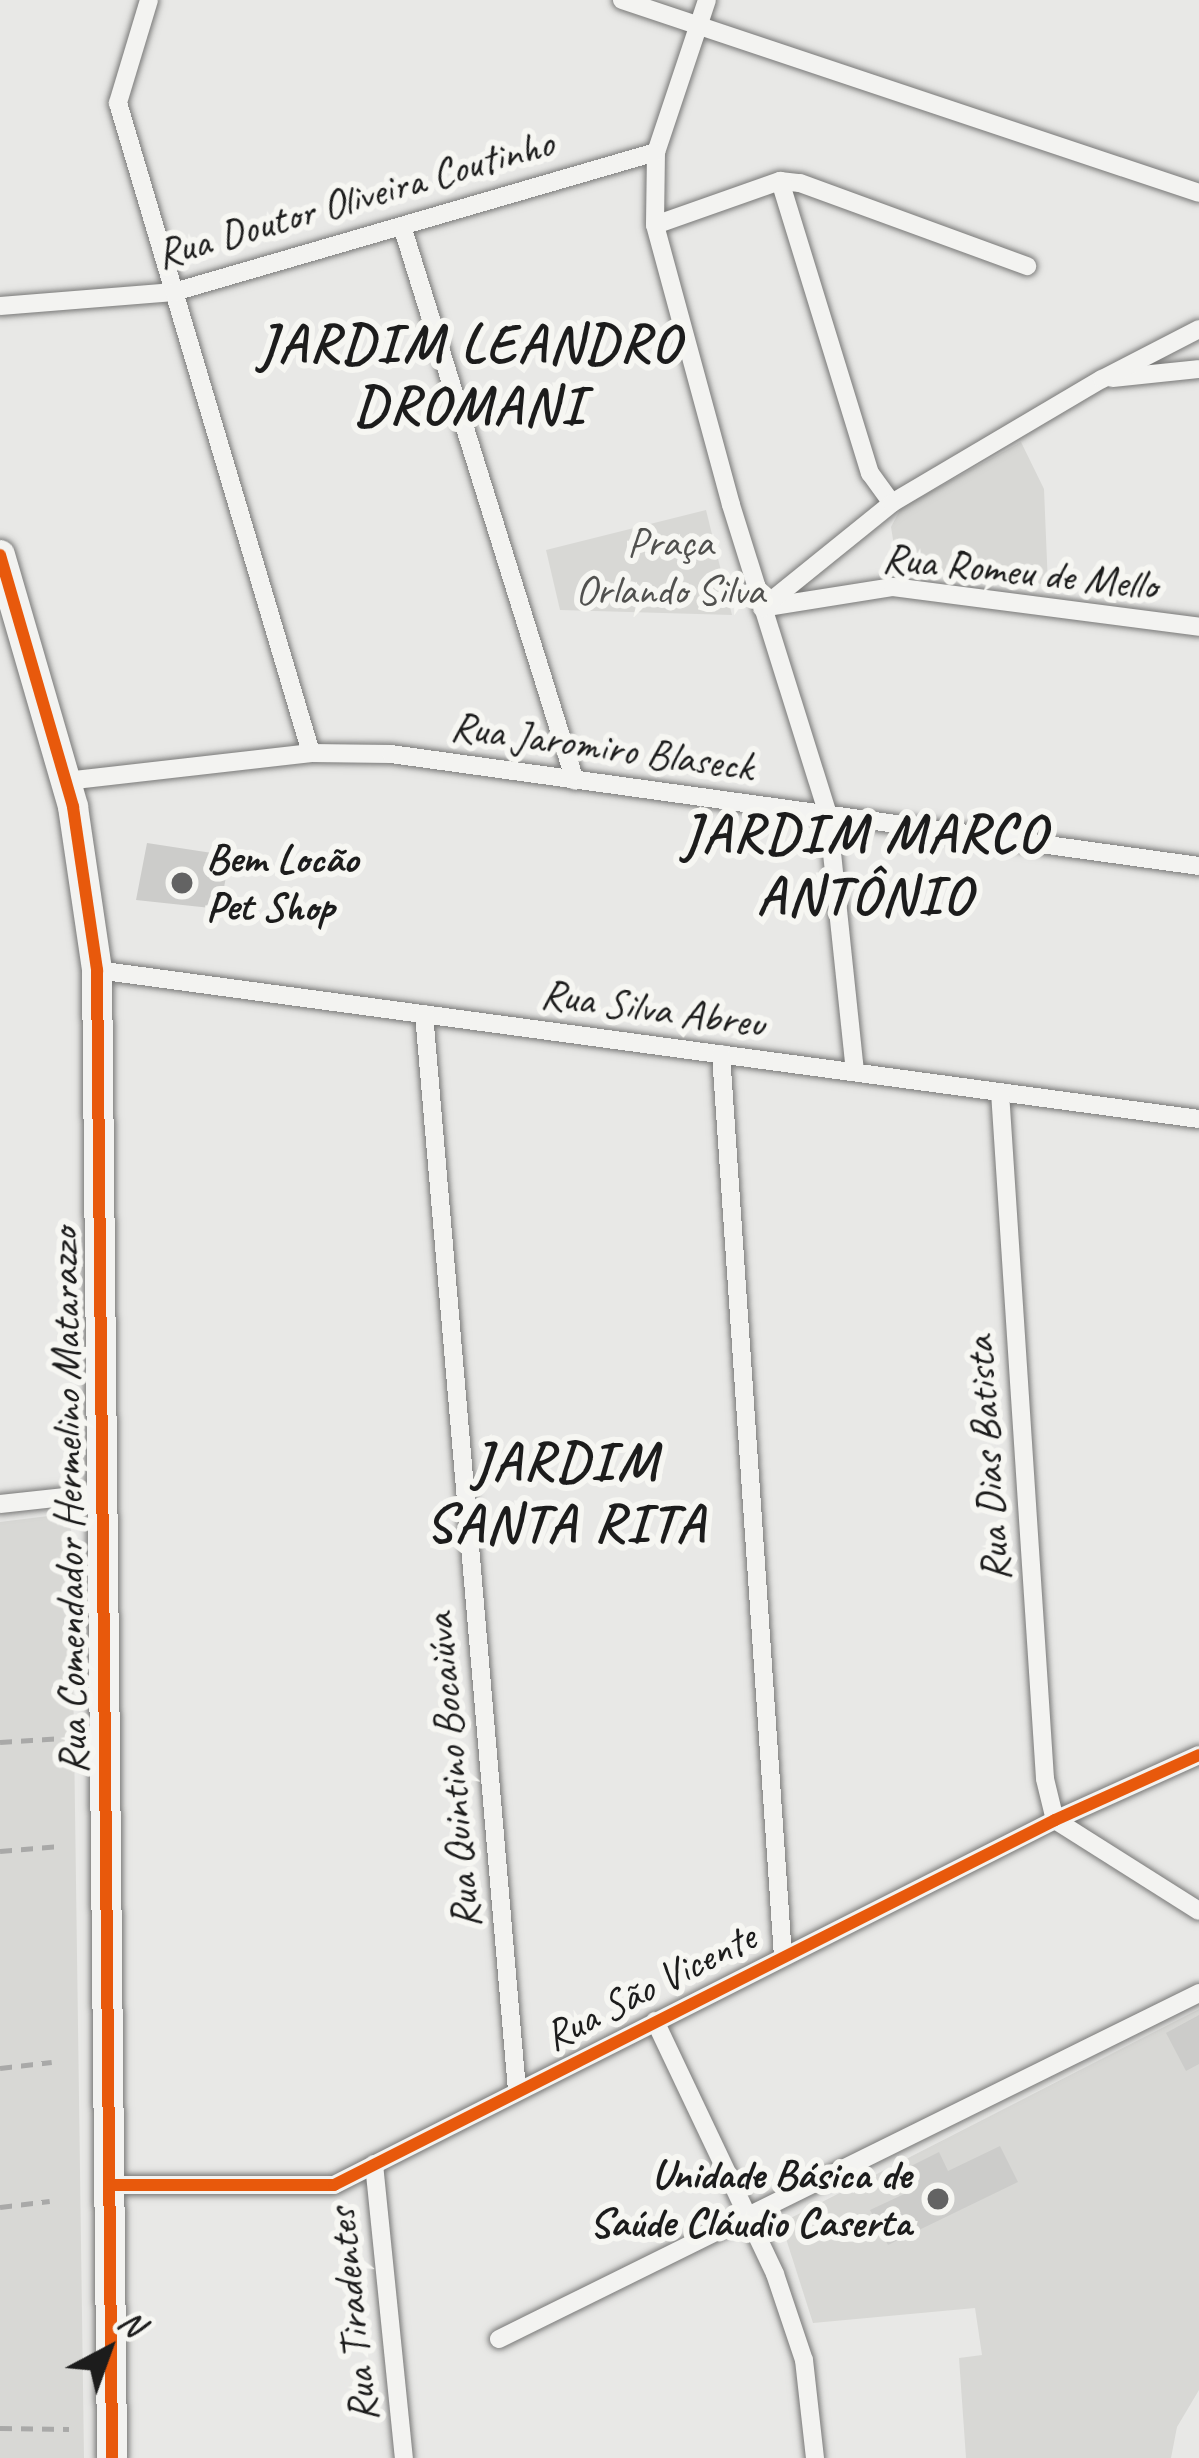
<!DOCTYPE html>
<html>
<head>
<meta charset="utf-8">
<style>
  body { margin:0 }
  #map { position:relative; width:1199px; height:2458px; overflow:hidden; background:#e8e8e6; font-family:Caveat,sans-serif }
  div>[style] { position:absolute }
  .green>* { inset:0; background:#d8d8d5 }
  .building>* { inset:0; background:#ccccca }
  .path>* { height:4.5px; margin-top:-2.25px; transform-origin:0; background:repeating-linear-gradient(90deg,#a9a9a8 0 12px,transparent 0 21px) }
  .roads { filter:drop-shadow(0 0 3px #787877) drop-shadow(0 0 3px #787877) }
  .street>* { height:18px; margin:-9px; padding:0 9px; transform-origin:9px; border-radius:9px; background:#f3f3f1 }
  .primary>* { height:30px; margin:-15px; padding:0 15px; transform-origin:15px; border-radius:15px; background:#f3f3f1 }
  .cycleway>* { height:12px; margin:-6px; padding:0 6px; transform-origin:6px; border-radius:6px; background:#e8590c }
  .dots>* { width:33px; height:33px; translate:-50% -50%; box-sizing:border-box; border:6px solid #f6f6f2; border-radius:50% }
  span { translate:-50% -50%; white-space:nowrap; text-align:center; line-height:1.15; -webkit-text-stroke:12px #f6f6f2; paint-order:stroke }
  .street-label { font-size:42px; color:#1c1c1c }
  .park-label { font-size:42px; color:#51514f }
  .poi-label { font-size:42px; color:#1c1c1c; font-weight:700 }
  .left { translate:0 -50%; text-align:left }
  .right { translate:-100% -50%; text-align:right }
  .district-label { font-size:54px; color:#1c1c1c; font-weight:700; letter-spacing:3px }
  .north { position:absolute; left:48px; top:2290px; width:120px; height:120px; -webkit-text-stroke:9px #f6f6f2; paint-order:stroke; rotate:41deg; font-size:33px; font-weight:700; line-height:48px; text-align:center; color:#1c1c1c }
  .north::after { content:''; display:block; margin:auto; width:42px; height:54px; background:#1c1c1c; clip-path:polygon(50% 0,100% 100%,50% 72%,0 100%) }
</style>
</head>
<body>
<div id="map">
  <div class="green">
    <i style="clip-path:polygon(1021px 442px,1044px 489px,1048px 585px,973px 573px,910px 574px,895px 552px,891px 527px,901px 508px)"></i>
    <i style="clip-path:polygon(706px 510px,732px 615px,560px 610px,546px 550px)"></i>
    <i style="clip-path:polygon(64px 1514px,71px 1522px,84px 2458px,0 2458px,0 1522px)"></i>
    <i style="clip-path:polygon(1199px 2009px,1199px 2390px,1177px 2427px,1171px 2458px,966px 2458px,959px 2358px,982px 2355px,975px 2308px,813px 2323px,781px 2223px)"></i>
  </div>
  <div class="building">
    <i style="clip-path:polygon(147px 843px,212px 853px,212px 866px,228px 866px,220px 909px,136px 900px)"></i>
    <i style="clip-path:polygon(1199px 2015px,1199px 2064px,1186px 2071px,1166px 2033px)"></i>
    <i style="clip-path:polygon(1000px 2146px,1018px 2182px,888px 2245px,870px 2210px,917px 2188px,907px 2168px,939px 2152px,948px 2171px)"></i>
  </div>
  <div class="path">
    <i style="left:0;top:1742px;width:63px;rotate:-3.6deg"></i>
    <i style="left:0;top:1851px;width:60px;rotate:-4.8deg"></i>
    <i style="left:0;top:2068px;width:52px;rotate:-6.6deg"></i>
    <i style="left:0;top:2207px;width:50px;rotate:-6.8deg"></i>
    <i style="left:0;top:2428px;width:69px;rotate:0.8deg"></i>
  </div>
  <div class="roads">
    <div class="street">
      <i style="left:149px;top:0;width:108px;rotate:106.8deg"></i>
      <i style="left:118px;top:103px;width:678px;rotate:73.46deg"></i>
      <i style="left:622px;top:0;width:608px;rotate:18.49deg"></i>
      <i style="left:707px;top:0;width:160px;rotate:108.5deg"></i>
      <i style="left:656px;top:152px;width:73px;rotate:90.8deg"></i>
      <i style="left:655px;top:225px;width:290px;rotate:74.8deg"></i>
      <i style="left:731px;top:505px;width:325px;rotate:72.6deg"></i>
      <i style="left:828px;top:815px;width:258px;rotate:84deg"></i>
      <i style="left:780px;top:181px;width:306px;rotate:72.9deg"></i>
      <i style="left:870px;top:473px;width:37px;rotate:54deg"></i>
      <i style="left:655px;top:225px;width:133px;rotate:-19.4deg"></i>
      <i style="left:780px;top:181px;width:20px;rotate:6deg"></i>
      <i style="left:800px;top:183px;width:242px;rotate:20.1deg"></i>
      <i style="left:402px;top:226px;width:581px;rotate:72.69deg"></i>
      <i style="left:0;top:306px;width:175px;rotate:-4.6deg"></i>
      <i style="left:174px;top:292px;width:502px;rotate:-16.2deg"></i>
      <i style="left:1112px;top:378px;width:87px;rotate:-5.9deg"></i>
      <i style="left:767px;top:607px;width:128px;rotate:-9deg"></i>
      <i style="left:893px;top:587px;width:309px;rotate:7.4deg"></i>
      <i style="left:762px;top:608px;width:167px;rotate:-38.9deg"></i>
      <i style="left:892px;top:503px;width:244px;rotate:-30.6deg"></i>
      <i style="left:1102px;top:379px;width:109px;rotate:-27.3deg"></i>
      <i style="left:66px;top:781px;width:247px;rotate:-6.5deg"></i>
      <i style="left:311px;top:753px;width:80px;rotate:0.7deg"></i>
      <i style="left:391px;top:754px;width:816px;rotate:7.89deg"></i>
      <i style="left:97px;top:970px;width:1112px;rotate:7.7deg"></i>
      <i style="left:424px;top:1014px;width:1081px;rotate:85.06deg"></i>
      <i style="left:721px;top:1054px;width:904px;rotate:86.07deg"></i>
      <i style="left:1000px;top:1092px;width:688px;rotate:86.25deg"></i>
      <i style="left:1045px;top:1779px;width:42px;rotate:76.3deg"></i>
      <i style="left:0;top:1504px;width:103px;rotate:-6.2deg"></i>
      <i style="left:1055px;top:1820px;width:170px;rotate:32.3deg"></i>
      <i style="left:655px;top:2021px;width:280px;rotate:64.6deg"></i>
      <i style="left:775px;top:2274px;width:91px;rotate:71.4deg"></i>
      <i style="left:804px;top:2360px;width:99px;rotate:83.6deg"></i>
      <i style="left:374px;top:2164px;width:296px;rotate:84.2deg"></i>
      <i style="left:111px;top:2185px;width:223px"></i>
      <i style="left:334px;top:2185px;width:808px;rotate:-26.85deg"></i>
      <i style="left:1055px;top:1820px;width:158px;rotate:-24.3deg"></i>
      <i style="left:499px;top:2339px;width:781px;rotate:-26.3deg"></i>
    </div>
    <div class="primary">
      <i style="left:0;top:555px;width:262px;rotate:73.8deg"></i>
      <i style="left:73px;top:807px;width:165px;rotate:81.6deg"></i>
      <i style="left:97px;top:970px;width:1488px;rotate:89.42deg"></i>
    </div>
  </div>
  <div class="cycleway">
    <i style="left:0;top:555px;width:262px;rotate:73.8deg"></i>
    <i style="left:73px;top:807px;width:165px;rotate:81.6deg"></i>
    <i style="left:97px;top:970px;width:1488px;rotate:89.42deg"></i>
    <i style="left:111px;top:2185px;width:223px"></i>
    <i style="left:334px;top:2185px;width:808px;rotate:-26.85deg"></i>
    <i style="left:1055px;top:1820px;width:158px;rotate:-24.3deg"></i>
  </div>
  <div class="dots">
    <i style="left:182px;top:883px;background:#636363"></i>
    <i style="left:938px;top:2199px;background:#636363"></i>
  </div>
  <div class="street-label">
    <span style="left:355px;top:199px;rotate:-16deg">Rua Doutor Oliveira Coutinho</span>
    <span style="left:1020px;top:572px;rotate:6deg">Rua Romeu de Mello</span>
    <span style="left:602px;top:747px;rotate:8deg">Rua Jaromiro Blaseck</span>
    <span style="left:653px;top:1009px;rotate:8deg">Rua Silva Abreu</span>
    <span style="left:988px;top:1459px;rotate:-94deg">Rua Dias Batista</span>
    <span style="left:69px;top:1501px;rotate:-91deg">Rua Comendador Hermelino Matarazzo</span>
    <span style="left:453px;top:1771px;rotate:-95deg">Rua Quintino Bocaiúva</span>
    <span style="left:650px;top:1987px;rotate:-27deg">Rua São Vicente</span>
    <span style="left:353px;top:2315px;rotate:-96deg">Rua Tiradentes</span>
  </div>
  <div class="park-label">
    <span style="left:670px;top:567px">Praça<br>Orlando Silva</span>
  </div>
  <div class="poi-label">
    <span class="left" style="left:206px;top:883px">Bem Locão<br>Pet Shop</span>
    <span class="right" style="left:911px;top:2199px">Unidade Básica de<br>Saúde Cláudio Caserta</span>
  </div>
  <div class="district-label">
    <span style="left:470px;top:374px">JARDIM LEANDRO<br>DROMANI</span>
    <span style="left:865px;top:864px">JARDIM MARCO<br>ANTÔNIO</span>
    <span style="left:566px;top:1492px">JARDIM<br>SANTA RITA</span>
  </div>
  <div class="north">N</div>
</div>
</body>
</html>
